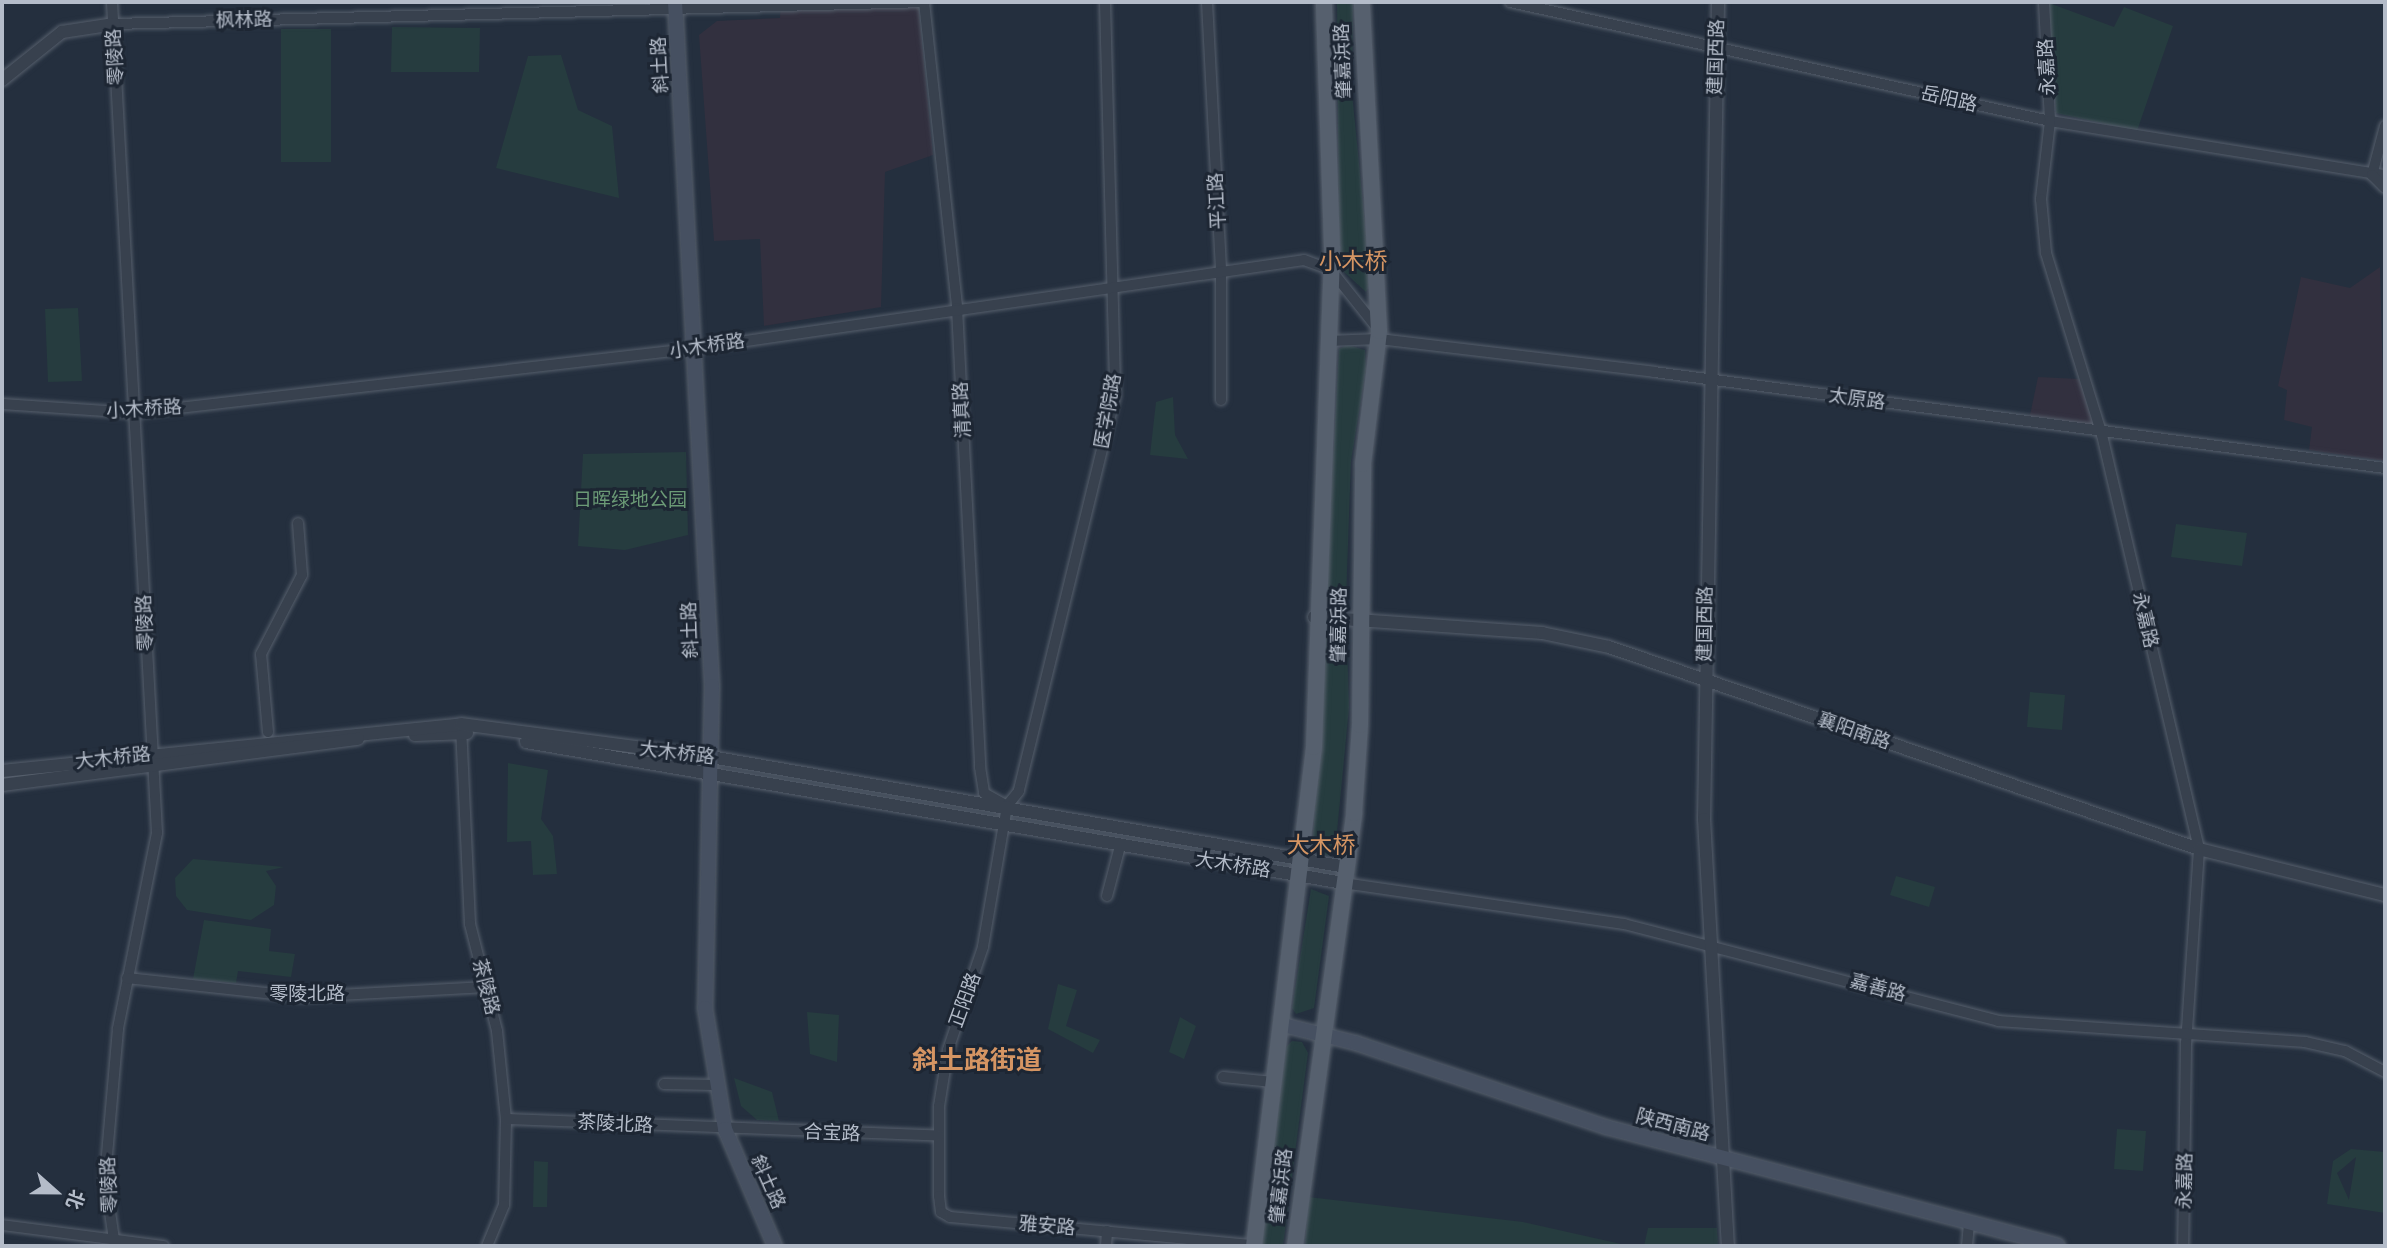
<!DOCTYPE html>
<html>
<head>
<meta charset="utf-8">
<style>
  body { margin:0 }
  #map { position:relative; width:2387px; height:1248px; overflow:hidden; background:#242f3e; font-family:"Asap Condensed","Noto Sans SC",sans-serif }
  div>[style] { position:absolute }
  .medical>* { inset:0; background:#32303f }
  .green>* { inset:0; background:#263c3f }
  .roads { filter:drop-shadow(0 0 2px #565f6c) drop-shadow(0 0 2px #565f6c) }
  .minor>* { height:10px; margin:-5px; padding:0 5px; transform-origin:5px; border-radius:5px; background:#38414e }
  .tertiary>* { height:12px; margin:-6px; padding:0 6px; transform-origin:6px; border-radius:6px; background:#38414e }
  .secondary>* { height:14px; margin:-7px; padding:0 7px; transform-origin:7px; border-radius:7px; background:#465061 }
  .primary>* { height:16px; margin:-8px; padding:0 8px; transform-origin:8px; border-radius:8px; background:#56606e }
  span { translate:-50% -50%; white-space:nowrap; text-align:center; line-height:1.15; -webkit-text-stroke:6px #1d2633; paint-order:stroke }
  .street-label { font-size:19px; color:#b4bcc9 }
  .park-label { font-size:19px; color:#6b9a76 }
  .quarter-label { font-size:23px; color:#d59563 }
  .district-label { font-size:26px; color:#d59563; font-weight:700 }
  .frame { position:absolute; inset:0; border:4px solid #b4bcc9; pointer-events:none }
  .north { position:absolute; left:21px; top:1157px; width:70px; height:70px; -webkit-text-stroke:5px #1d2633; paint-order:stroke; rotate:111deg; font-size:19px; font-weight:700; line-height:28px; text-align:center; color:#b4bcc9 }
  .north::after { content:''; display:block; margin:auto; width:24px; height:32px; background:#b4bcc9; clip-path:polygon(50% 0,100% 100%,50% 72%,0 100%) }
</style>
</head>
<body>
<div id="map">
  <div class="medical">
    <i style="clip-path:polygon(781px 2px,918px 2px,933px 155px,885px 172px,881px 307px,764px 326px,760px 239px,714px 241px,699px 35px,717px 21px,780px 18px)"></i>
    <i style="clip-path:polygon(2380px 267px,2385px 461px,2309px 450px,2312px 427px,2284px 420px,2287px 390px,2278px 386px,2301px 277px,2350px 288px)"></i>
    <i style="clip-path:polygon(2038px 377px,2079px 379px,2095px 429px,2029px 420px)"></i>
  </div>
  <div class="green">
    <i style="clip-path:polygon(1337px 2px,1353px 2px,1352px 93px,1371px 283px,1366px 292px,1342px 270px,1339px 255px)"></i>
    <i style="clip-path:polygon(2049px 3px,2114px 27px,2124px 7px,2173px 26px,2137px 131px,2056px 113px)"></i>
    <i style="clip-path:polygon(392px 27px,480px 28px,479px 72px,391px 72px)"></i>
    <i style="clip-path:polygon(281px 29px,331px 29px,331px 162px,281px 162px)"></i>
    <i style="clip-path:polygon(561px 55px,578px 110px,612px 126px,619px 198px,496px 168px,528px 56px)"></i>
    <i style="clip-path:polygon(78px 308px,82px 381px,48px 382px,45px 309px)"></i>
    <i style="clip-path:polygon(1347px 345px,1365px 350px,1366px 369px,1351px 461px,1346px 599px,1332px 605px,1325px 600px,1339px 349px)"></i>
    <i style="clip-path:polygon(1173px 397px,1175px 435px,1188px 459px,1150px 455px,1156px 402px)"></i>
    <i style="clip-path:polygon(686px 452px,688px 535px,625px 550px,578px 546px,583px 454px)"></i>
    <i style="clip-path:polygon(2176px 524px,2247px 533px,2242px 566px,2171px 557px)"></i>
    <i style="clip-path:polygon(1333px 630px,1347px 638px,1349px 708px,1335px 852px,1329px 856px,1312px 850px,1326px 636px)"></i>
    <i style="clip-path:polygon(2030px 692px,2065px 695px,2062px 730px,2027px 727px)"></i>
    <i style="clip-path:polygon(508px 763px,548px 770px,541px 819px,553px 836px,557px 874px,533px 875px,531px 841px,507px 842px)"></i>
    <i style="clip-path:polygon(193px 859px,284px 867px,266px 871px,276px 886px,274px 905px,251px 920px,187px 910px,176px 896px,175px 878px)"></i>
    <i style="clip-path:polygon(1896px 876px,1935px 887px,1929px 907px,1890px 895px)"></i>
    <i style="clip-path:polygon(1311px 889px,1329px 896px,1314px 1008px,1296px 1014px,1292px 1008px)"></i>
    <i style="clip-path:polygon(204px 920px,271px 929px,269px 951px,295px 954px,291px 977px,238px 971px,236px 983px,193px 979px)"></i>
    <i style="clip-path:polygon(1058px 984px,1077px 990px,1066px 1026px,1100px 1040px,1093px 1053px,1048px 1029px)"></i>
    <i style="clip-path:polygon(807px 1012px,839px 1015px,837px 1062px,810px 1054px)"></i>
    <i style="clip-path:polygon(1180px 1017px,1196px 1026px,1184px 1059px,1169px 1052px)"></i>
    <i style="clip-path:polygon(1292px 1041px,1302px 1042px,1308px 1053px,1283px 1246px,1261px 1246px,1286px 1047px)"></i>
    <i style="clip-path:polygon(734px 1078px,772px 1092px,779px 1121px,757px 1120px,741px 1106px)"></i>
    <i style="clip-path:polygon(2117px 1129px,2146px 1131px,2143px 1171px,2114px 1169px)"></i>
    <i style="clip-path:polygon(evenodd,2351px 1149px,2385px 1152px,2385px 1213px,2327px 1204px,2333px 1161px,2351px 1149px,2356px 1157px,2349px 1199px,2349px 1200px,2337px 1173px,2356px 1157px)"></i>
    <i style="clip-path:polygon(534px 1161px,548px 1162px,547px 1207px,533px 1207px)"></i>
    <i style="clip-path:polygon(1308px 1197px,1523px 1222px,1630px 1246px,1305px 1246px)"></i>
    <i style="clip-path:polygon(1648px 1228px,1717px 1228px,1718px 1246px,1644px 1246px)"></i>
  </div>
  <div class="roads">
    <div class="minor">
      <i style="left:112px;top:2px;width:832px;rotate:86.9deg"></i>
      <i style="left:157px;top:833px;width:200px;rotate:101.3deg"></i>
      <i style="left:118px;top:1029px;width:150px;rotate:95deg"></i>
      <i style="left:105px;top:1178px;width:63px;rotate:81.7deg"></i>
      <i style="left:924px;top:2px;width:308px;rotate:83.8deg"></i>
      <i style="left:957px;top:308px;width:460px;rotate:87.1deg"></i>
      <i style="left:980px;top:767px;width:26px;rotate:81deg"></i>
      <i style="left:984px;top:793px;width:26px;rotate:29deg"></i>
      <i style="left:1105px;top:2px;width:394px;rotate:88.5deg"></i>
      <i style="left:1115px;top:396px;width:406px;rotate:103.7deg"></i>
      <i style="left:1019px;top:791px;width:19px;rotate:129deg"></i>
      <i style="left:1007px;top:806px;width:143px;rotate:99.7deg"></i>
      <i style="left:983px;top:947px;width:109px;rotate:108.8deg"></i>
      <i style="left:948px;top:1050px;width:57px;rotate:99.1deg"></i>
      <i style="left:939px;top:1106px;width:90px;rotate:90deg"></i>
      <i style="left:939px;top:1196px;width:16px;rotate:83deg"></i>
      <i style="left:941px;top:1212px;width:10px;rotate:29deg"></i>
      <i style="left:950px;top:1217px;width:305px;rotate:5.3deg"></i>
      <i style="left:1207px;top:2px;width:269px;rotate:87deg"></i>
      <i style="left:1221px;top:271px;width:129px;rotate:90deg"></i>
      <i style="left:1510px;top:2px;width:553px;rotate:12.43deg"></i>
      <i style="left:2050px;top:121px;width:339px;rotate:9.2deg"></i>
      <i style="left:2044px;top:2px;width:119px;rotate:87.1deg"></i>
      <i style="left:2050px;top:121px;width:79px;rotate:96.6deg"></i>
      <i style="left:2041px;top:199px;width:54px;rotate:84.7deg"></i>
      <i style="left:2046px;top:253px;width:190px;rotate:72.9deg"></i>
      <i style="left:2102px;top:435px;width:425px;rotate:76.8deg"></i>
      <i style="left:2199px;top:849px;width:194px;rotate:93.8deg"></i>
      <i style="left:2186px;top:1043px;width:203px;rotate:90.8deg"></i>
      <i style="left:114px;top:24px;width:811px;rotate:-1.55deg"></i>
      <i style="left:2372px;top:175px;width:51px;rotate:-75.1deg"></i>
      <i style="left:2372px;top:175px;width:18px;rotate:45deg"></i>
      <i style="left:1328px;top:341px;width:51px;rotate:-2.2deg"></i>
      <i style="left:1379px;top:339px;width:277px;rotate:6.8deg"></i>
      <i style="left:1654px;top:372px;width:737px;rotate:7.48deg"></i>
      <i style="left:2px;top:404px;width:133px;rotate:3.9deg"></i>
      <i style="left:135px;top:413px;width:567px;rotate:-6.59deg"></i>
      <i style="left:698px;top:348px;width:612px;rotate:-8.26deg"></i>
      <i style="left:1304px;top:260px;width:29px;rotate:20deg"></i>
      <i style="left:1331px;top:270px;width:75px;rotate:51.5deg"></i>
      <i style="left:461px;top:726px;width:198px;rotate:87.4deg"></i>
      <i style="left:470px;top:924px;width:110px;rotate:75.8deg"></i>
      <i style="left:497px;top:1031px;width:88px;rotate:84.2deg"></i>
      <i style="left:506px;top:1119px;width:86px;rotate:91.3deg"></i>
      <i style="left:504px;top:1205px;width:44px;rotate:112.5deg"></i>
      <i style="left:268px;top:732px;width:78px;rotate:-95.1deg"></i>
      <i style="left:261px;top:654px;width:89px;rotate:-62.6deg"></i>
      <i style="left:302px;top:575px;width:52px;rotate:-94.4deg"></i>
      <i style="left:1343px;top:883px;width:284px;rotate:8.3deg"></i>
      <i style="left:1624px;top:924px;width:386px;rotate:14.5deg"></i>
      <i style="left:1998px;top:1021px;width:308px;rotate:3.9deg"></i>
      <i style="left:2305px;top:1042px;width:41px;rotate:12.7deg"></i>
      <i style="left:2345px;top:1051px;width:45px;rotate:27.7deg"></i>
      <i style="left:1107px;top:896px;width:52px;rotate:-75.4deg"></i>
      <i style="left:127px;top:978px;width:176px;rotate:6.2deg"></i>
      <i style="left:302px;top:997px;width:185px;rotate:-3.1deg"></i>
      <i style="left:1223px;top:1077px;width:50px;rotate:5.7deg"></i>
      <i style="left:664px;top:1084px;width:51px;rotate:1.1deg"></i>
      <i style="left:506px;top:1119px;width:433px;rotate:2.2deg"></i>
      <i style="left:2px;top:1225px;width:163px;rotate:7.4deg"></i>
      <i style="left:1106px;top:1246px;width:15px;rotate:-86deg"></i>
      <i style="left:1967px;top:1246px;width:23px;rotate:-85deg"></i>
    </div>
    <div class="tertiary">
      <i style="left:1718px;top:2px;width:817px;rotate:90.98deg"></i>
      <i style="left:1704px;top:819px;width:428px;rotate:86.8deg"></i>
      <i style="left:2px;top:80px;width:77px;rotate:-38.7deg"></i>
      <i style="left:62px;top:32px;width:53px;rotate:-8.7deg"></i>
      <i style="left:1314px;top:617px;width:229px;rotate:4deg"></i>
      <i style="left:1542px;top:633px;width:68px;rotate:11.8deg"></i>
      <i style="left:1609px;top:647px;width:624px;rotate:18.9deg"></i>
      <i style="left:2199px;top:849px;width:192px;rotate:13.9deg"></i>
      <i style="left:415px;top:735px;width:52px;rotate:-2.2deg"></i>
      <i style="left:526px;top:742px;width:829px;rotate:9.79deg"></i>
      <i style="left:2px;top:771px;width:461px;rotate:-5.8deg"></i>
      <i style="left:461px;top:724px;width:252px;rotate:7.5deg"></i>
      <i style="left:711px;top:757px;width:644px;rotate:9.83deg"></i>
      <i style="left:2px;top:785px;width:359px;rotate:-7.4deg"></i>
    </div>
    <div class="secondary">
      <i style="left:675px;top:2px;width:685px;rotate:86.9deg"></i>
      <i style="left:712px;top:686px;width:322px;rotate:91.2deg"></i>
      <i style="left:705px;top:1008px;width:123px;rotate:80.6deg"></i>
      <i style="left:725px;top:1129px;width:127px;rotate:66.9deg"></i>
      <i style="left:1283px;top:1025px;width:75px;rotate:13.9deg"></i>
      <i style="left:1356px;top:1043px;width:264px;rotate:18.6deg"></i>
      <i style="left:1606px;top:1127px;width:467px;rotate:14.7deg"></i>
    </div>
    <div class="primary">
      <i style="left:1254px;top:1246px;width:503px;rotate:-83.14deg"></i>
      <i style="left:1314px;top:747px;width:499px;rotate:-87.9deg"></i>
      <i style="left:1332px;top:248px;width:246px;rotate:-91.9deg"></i>
      <i style="left:1295px;top:1246px;width:437px;rotate:-82.2deg"></i>
      <i style="left:1354px;top:813px;width:88px;rotate:-86.1deg"></i>
      <i style="left:1360px;top:725px;width:261px;rotate:-89.3deg"></i>
      <i style="left:1363px;top:464px;width:134px;rotate:-83.1deg"></i>
      <i style="left:1379px;top:331px;width:329px;rotate:-93deg"></i>
    </div>
  </div>
  <div class="street-label">
    <span style="left:244px;top:20px;rotate:-1deg">枫林路</span>
    <span style="left:115px;top:57px;rotate:-93deg">零陵路</span>
    <span style="left:1716px;top:57px;rotate:-88deg">建国西路</span>
    <span style="left:1343px;top:61px;rotate:-92deg">肇嘉浜路</span>
    <span style="left:660px;top:65px;rotate:-93deg">斜土路</span>
    <span style="left:2047px;top:67px;rotate:-93deg">永嘉路</span>
    <span style="left:1949px;top:99px;rotate:13deg">岳阳路</span>
    <span style="left:1217px;top:201px;rotate:-93deg">平江路</span>
    <span style="left:707px;top:346px;rotate:-8deg">小木桥路</span>
    <span style="left:1857px;top:399px;rotate:8deg">太原路</span>
    <span style="left:144px;top:409px;rotate:-3deg">小木桥路</span>
    <span style="left:962px;top:410px;rotate:-93deg">清真路</span>
    <span style="left:1108px;top:411px;rotate:-80deg">医学院路</span>
    <span style="left:2145px;top:620px;rotate:77deg">永嘉路</span>
    <span style="left:145px;top:623px;rotate:-92deg">零陵路</span>
    <span style="left:1705px;top:624px;rotate:-89deg">建国西路</span>
    <span style="left:1339px;top:625px;rotate:-89deg">肇嘉浜路</span>
    <span style="left:690px;top:630px;rotate:-92deg">斜土路</span>
    <span style="left:1854px;top:731px;rotate:19deg">襄阳南路</span>
    <span style="left:677px;top:753px;rotate:7deg">大木桥路</span>
    <span style="left:113px;top:758px;rotate:-6deg">大木桥路</span>
    <span style="left:1233px;top:865px;rotate:9deg">大木桥路</span>
    <span style="left:486px;top:987px;rotate:76deg">茶陵路</span>
    <span style="left:1878px;top:988px;rotate:15deg">嘉善路</span>
    <span style="left:307px;top:994px">零陵北路</span>
    <span style="left:965px;top:1000px;rotate:-70deg">正阳路</span>
    <span style="left:615px;top:1124px;rotate:3deg">茶陵北路</span>
    <span style="left:1673px;top:1125px;rotate:15deg">陕西南路</span>
    <span style="left:832px;top:1133px;rotate:2deg">合宝路</span>
    <span style="left:2185px;top:1181px;rotate:-89deg">永嘉路</span>
    <span style="left:768px;top:1182px;rotate:66deg">斜土路</span>
    <span style="left:109px;top:1185px;rotate:-92deg">零陵路</span>
    <span style="left:1281px;top:1186px;rotate:-83deg">肇嘉浜路</span>
    <span style="left:1047px;top:1226px;rotate:5deg">雅安路</span>
  </div>
  <div class="park-label">
    <span style="left:630px;top:500px">日晖绿地公园</span>
  </div>
  <div class="quarter-label">
    <span style="left:1353px;top:261px">小木桥</span>
    <span style="left:1321px;top:845px">大木桥</span>
  </div>
  <div class="district-label">
    <span style="left:977px;top:1061px">斜土路街道</span>
  </div>
  <div class="frame"></div>
  <div class="north">北</div>
</div>
</body>
</html>
